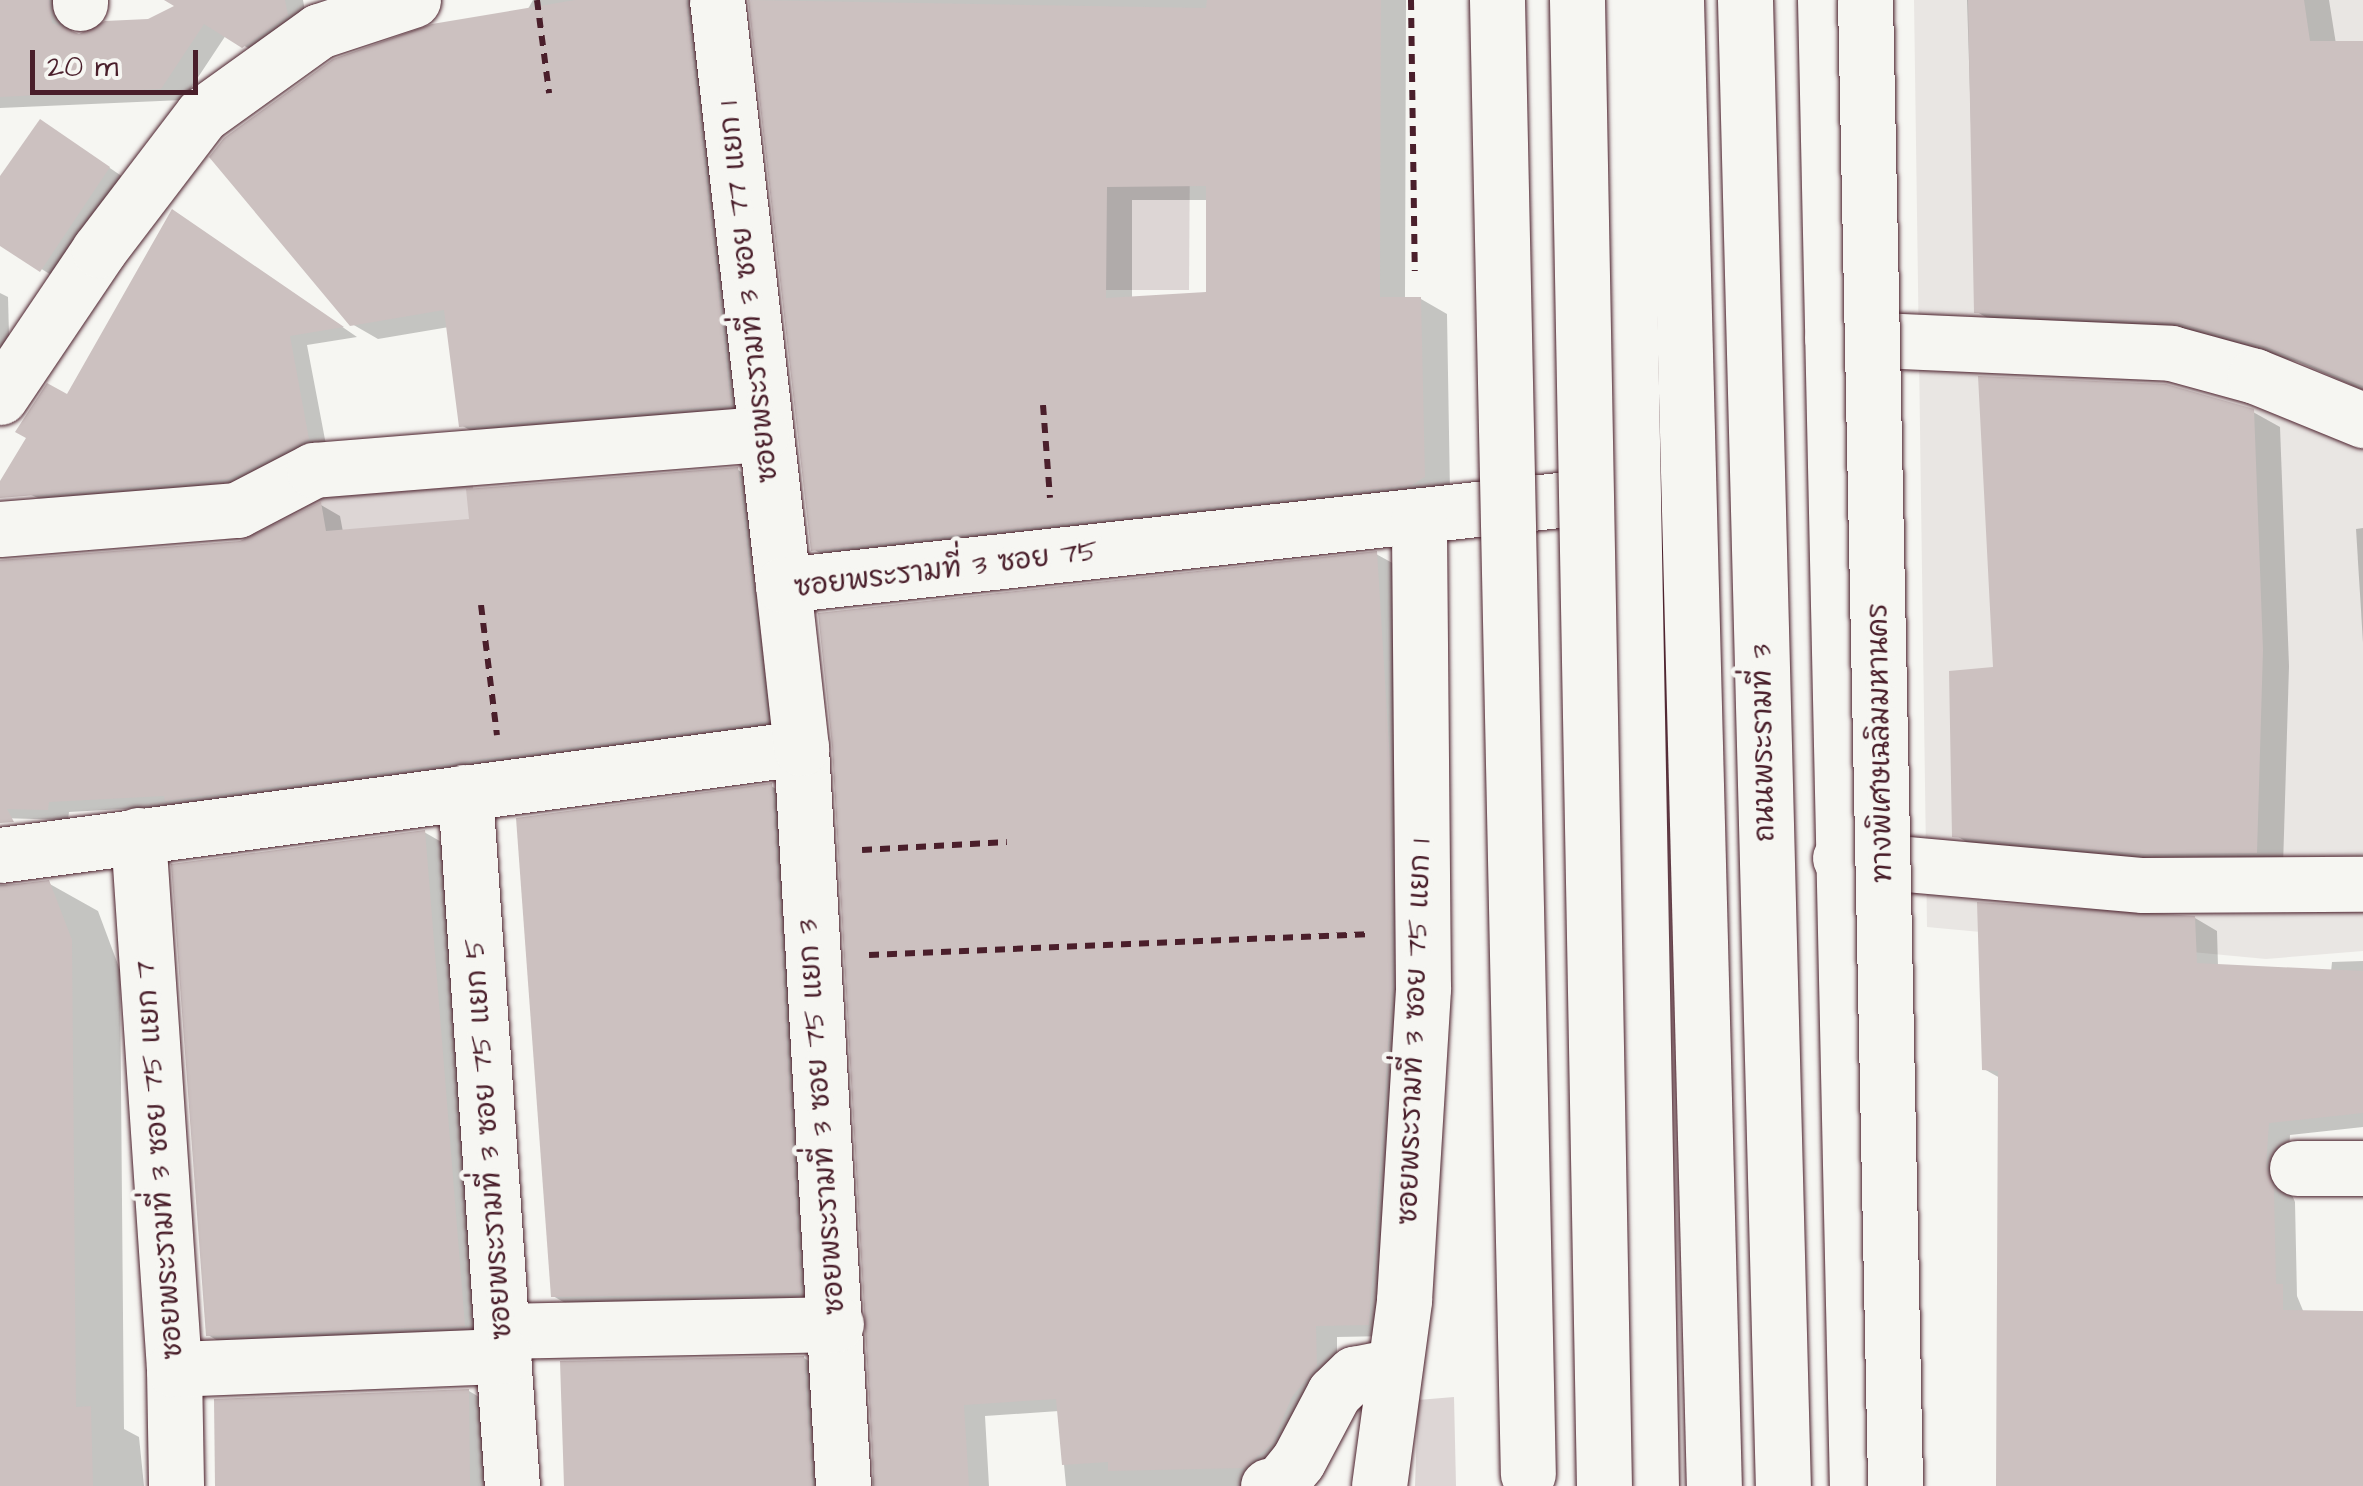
<!DOCTYPE html>
<html>
<head>
<meta charset="utf-8">
<style>
  body { margin:0 }
  #map { position:relative; width:2363px; height:1486px; overflow:hidden; background:#f6f6f2; font-family:"Architects Daughter","Playpen Sans Thai",sans-serif }
  div>[style] { position:absolute }
  .built>* { inset:0; background:#e9e6e3 }
  .green>* { inset:0; background:#ddd6d5 }
  .shadow>* { inset:0; background:#0003 }
  .building>* { inset:0; background:#ccc1c0 }
  .path>* { height:6px; margin-top:-3px; transform-origin:0; background:repeating-linear-gradient(90deg,#4a1f2b 0 10px,transparent 0 18px) }
  .roads { filter:drop-shadow(0 0 2px #4a1f2b) drop-shadow(0 0 2px #4a1f2b) }
  .minor>* { height:55px; margin:-27.5px; padding:0 27.5px; transform-origin:27.5px; border-radius:27.5px; background:#f6f6f2 }
  .major>* { height:55px; margin:-27.5px; padding:0 27.5px; transform-origin:27.5px; border-radius:27.5px; background:#f6f6f2 }
  .bridges { filter:drop-shadow(0 0 2px #4a1f2b) drop-shadow(0 0 2px #4a1f2b) }
  .highway-bridge>* { height:55px; margin:-27.5px; padding:0 27.5px; transform-origin:27.5px; border-radius:27.5px; background:#f6f6f2 }
  span { translate:-50% -50%; white-space:nowrap; text-align:center; line-height:1.15; -webkit-text-stroke:9px #f6f6f2; paint-order:stroke }
  .street-label { font-size:28px; color:#4a1f2b }
  .scale { position:absolute; left:30px; top:50px; width:168px; height:45px; box-sizing:border-box; border:5px solid #4a1f2b; border-top:0; padding-left:12px; font-size:30px; line-height:35px; white-space:nowrap; color:#4a1f2b; -webkit-text-stroke:8px #f6f6f2; paint-order:stroke }
</style>
</head>
<body>
<div id="map">
  <div class="built">
    <i style="clip-path:polygon(1914px 0,2363px 0,2363px 951px,2266px 959px,1927px 927px)"></i>
  </div>
  <div class="green">
    <i style="clip-path:polygon(1032px 67px,1190px 144px,1189px 290px,1030px 290px)"></i>
    <i style="clip-path:polygon(473px 465px,473px 528px,225px 540px,225px 527px,313px 486px)"></i>
    <i style="clip-path:polygon(1454px 1397px,1456px 1486px,1415px 1486px,1418px 1400px)"></i>
  </div>
  <div class="shadow">
    <i style="clip-path:polygon(0 0,71px 0,72px 34px,81px 37px,149px 22px,191px 0,303px 0,308px 27px,265px 58px,226px 35px,183px 100px,0 108px)"></i>
    <i style="clip-path:polygon(533px 0,719px 0,756px 419px,487px 440px,461px 425px,449px 327px,378px 339px,352px 324px)"></i>
    <i style="clip-path:polygon(evenodd,751px 0,1406px 0,1405px 299px,1421px 299px,1447px 314px,1450px 492px,839px 564px,813px 549px,751px 0,1132px 200px,1208px 200px,1209px 294px,1132px 299px,1132px 200px)"></i>
    <i style="clip-path:polygon(1967px 0,2329px 0,2336px 44px,2363px 44px,2363px 390px,2298px 362px,2210px 338px,2005px 328px,1977px 312px)"></i>
    <i style="clip-path:polygon(56px 131px,123px 177px,56px 278px,0 243px,0 180px)"></i>
    <i style="clip-path:polygon(191px 223px,357px 337px,307px 345px,327px 450px,248px 489px,53px 504px,21px 491px)"></i>
    <i style="clip-path:polygon(0 293px,8px 297px,11px 410px,0 410px)"></i>
    <i style="clip-path:polygon(2253px 412px,2280px 427px,2289px 666px,2283px 867px,1982px 851px,1955px 835px,1996px 669px)"></i>
    <i style="clip-path:polygon(738px 470px,758px 481px,786px 732px,178px 806px,69px 812px,68px 820px,0 818px,0 562px,240px 544px,321px 505px,340px 516px,343px 532px,472px 521px)"></i>
    <i style="clip-path:polygon(2363px 528px,2363px 643px,2356px 529px)"></i>
    <i style="clip-path:polygon(1376px 554px,1398px 566px,1411px 776px,1390px 1336px,1337px 1337px,1337px 1379px,1263px 1486px,1066px 1486px,1059px 1411px,985px 1416px,989px 1486px,873px 1486px,870px 1322px)"></i>
    <i style="clip-path:polygon(771px 786px,798px 802px,827px 1308px,581px 1312px,553px 1296px)"></i>
    <i style="clip-path:polygon(424px 832px,452px 848px,491px 1341px,235px 1351px,208px 1335px)"></i>
    <i style="clip-path:polygon(48px 883px,98px 911px,120px 970px,124px 1429px,139px 1437px,144px 1486px,0 1486px,0 885px)"></i>
    <i style="clip-path:polygon(2195px 918px,2217px 931px,2218px 966px,2331px 972px,2332px 962px,2363px 961px,2363px 1127px,2290px 1135px,2287px 1183px,2295px 1202px,2297px 1296px,2304px 1313px,2363px 1312px,2363px 1484px,1999px 1486px,2000px 1078px,1984px 1069px)"></i>
    <i style="clip-path:polygon(804px 1358px,825px 1371px,835px 1486px,567px 1486px)"></i>
    <i style="clip-path:polygon(469px 1391px,496px 1407px,496px 1486px,217px 1486px)"></i>
  </div>
  <div class="building">
    <i style="clip-path:polygon(0 0,49px 0,52px 23px,79px 34px,105px 21px,148px 19px,174px 6px,164px 0,285px 0,288px 15px,242px 48px,204px 24px,161px 89px,0 97px)"></i>
    <i style="clip-path:polygon(575px 0,686px 0,731px 405px,459px 427px,444px 310px,350px 326px,209px 157px,224px 138px,333px 59px,432px 24px)"></i>
    <i style="clip-path:polygon(evenodd,748px 0,1206px 8px,1207px 0,1381px 0,1380px 297px,1421px 297px,1425px 477px,1412px 485px,811px 551px,748px 0,1206px 186px,1206px 292px,1106px 298px,1107px 187px,1206px 186px)"></i>
    <i style="clip-path:polygon(1968px 0,2304px 0,2310px 41px,2363px 41px,2363px 386px,2267px 347px,2179px 323px,1974px 313px)"></i>
    <i style="clip-path:polygon(40px 119px,110px 167px,40px 272px,0 246px,0 176px)"></i>
    <i style="clip-path:polygon(172px 209px,344px 327px,290px 336px,309px 439px,228px 479px,0 498px,0 481px,26px 438px,15px 432px,47px 383px,67px 394px)"></i>
    <i style="clip-path:polygon(1978px 376px,2166px 384px,2254px 409px,2263px 650px,2257px 853px,2144px 854px,1952px 837px,1949px 671px,1993px 667px)"></i>
    <i style="clip-path:polygon(738px 467px,767px 721px,165px 801px,164px 796px,49px 802px,48px 810px,7px 809px,14px 822px,0 823px,0 560px,240px 541px,321px 502px,326px 531px,469px 519px,466px 489px)"></i>
    <i style="clip-path:polygon(1377px 551px,1390px 762px,1392px 987px,1369px 1325px,1316px 1326px,1317px 1366px,1292px 1397px,1272px 1444px,1244px 1468px,1108px 1471px,1108px 1462px,1062px 1465px,1056px 1399px,964px 1405px,969px 1486px,874px 1486px,832px 746px,818px 613px)"></i>
    <i style="clip-path:polygon(772px 783px,801px 1293px,551px 1297px,516px 818px)"></i>
    <i style="clip-path:polygon(425px 830px,465px 1326px,206px 1336px,171px 864px)"></i>
    <i style="clip-path:polygon(49px 880px,72px 940px,76px 1407px,91px 1406px,93px 1486px,0 1486px,0 886px)"></i>
    <i style="clip-path:polygon(1977px 902px,2195px 916px,2197px 963px,2363px 971px,2363px 1113px,2269px 1123px,2266px 1167px,2274px 1188px,2276px 1284px,2283px 1284px,2283px 1310px,2363px 1311px,2363px 1486px,1996px 1486px,1998px 1071px,1982px 1070px)"></i>
    <i style="clip-path:polygon(804px 1356px,812px 1486px,564px 1486px,560px 1361px)"></i>
    <i style="clip-path:polygon(469px 1389px,470px 1486px,215px 1486px,214px 1399px)"></i>
  </div>
  <div class="path">
    <i style="left:537px;top:0;width:94px;rotate:82.6deg"></i>
    <i style="left:1411px;top:0;width:271px;rotate:89.2deg"></i>
    <i style="left:1043px;top:405px;width:93px;rotate:85.7deg"></i>
    <i style="left:481px;top:605px;width:131px;rotate:83deg"></i>
    <i style="left:862px;top:850px;width:145px;rotate:-3.2deg"></i>
    <i style="left:869px;top:955px;width:498px;rotate:-2.4deg"></i>
  </div>
  <div class="roads">
    <div class="minor">
      <i style="left:80px;top:0;width:3px;rotate:90deg"></i>
      <i style="left:717px;top:0;width:589px;rotate:83.56deg"></i>
      <i style="left:1832px;top:338px;width:339px;rotate:2.5deg"></i>
      <i style="left:2171px;top:353px;width:87px;rotate:15.3deg"></i>
      <i style="left:2255px;top:376px;width:117px;rotate:22.2deg"></i>
      <i style="left:0;top:397px;width:177px;rotate:-56deg"></i>
      <i style="left:99px;top:250px;width:170px;rotate:-52.7deg"></i>
      <i style="left:202px;top:115px;width:144px;rotate:-35.7deg"></i>
      <i style="left:319px;top:31px;width:99px;rotate:-18.3deg"></i>
      <i style="left:0;top:529px;width:238px;rotate:-4.6deg"></i>
      <i style="left:237px;top:510px;width:87px;rotate:-27.5deg"></i>
      <i style="left:314px;top:470px;width:449px;rotate:-4.6deg"></i>
      <i style="left:801px;top:748px;width:739px;rotate:86.74deg"></i>
      <i style="left:465px;top:792px;width:696px;rotate:86.13deg"></i>
      <i style="left:138px;top:835px;width:535px;rotate:86.14deg"></i>
      <i style="left:174px;top:1369px;width:117px;rotate:89deg"></i>
      <i style="left:0;top:855px;width:808px;rotate:-7.61deg"></i>
      <i style="left:801px;top:748px;width:164px;rotate:-96.3deg"></i>
      <i style="left:783px;top:585px;width:854px;rotate:-6.25deg"></i>
      <i style="left:1840px;top:858px;width:304px;rotate:5.1deg"></i>
      <i style="left:2143px;top:885px;width:220px;rotate:-0.3deg"></i>
      <i style="left:2297px;top:1168px;width:66px"></i>
      <i style="left:503px;top:1331px;width:333px;rotate:-1.2deg"></i>
      <i style="left:174px;top:1369px;width:330px;rotate:-2.3deg"></i>
      <i style="left:1268px;top:1486px;width:12px;rotate:-14deg"></i>
      <i style="left:1280px;top:1483px;width:28px;rotate:-51deg"></i>
      <i style="left:1298px;top:1461px;width:77px;rotate:-62.1deg"></i>
      <i style="left:1334px;top:1393px;width:28px;rotate:-44deg"></i>
      <i style="left:1354px;top:1374px;width:41px;rotate:-11.3deg"></i>
      <i style="left:1379px;top:1486px;width:188px;rotate:-82.3deg"></i>
      <i style="left:1404px;top:1300px;width:313px;rotate:-86.5deg"></i>
      <i style="left:1423px;top:988px;width:472px;rotate:-90.5deg"></i>
    </div>
    <div class="major">
      <i style="left:1624px;top:0;width:1486px;rotate:88.96deg"></i>
      <i style="left:1676px;top:0;width:1486px;rotate:88.54deg"></i>
      <i style="left:1745px;top:0;width:1486px;rotate:88.54deg"></i>
      <i style="left:1825px;top:0;width:1486px;rotate:88.77deg"></i>
    </div>
  </div>
  <div class="bridges">
    <div class="highway-bridge">
      <i style="left:1497px;top:0;width:1474px;rotate:88.8deg"></i>
      <i style="left:1577px;top:0;width:1486px;rotate:88.96deg"></i>
      <i style="left:1865px;top:0;width:1486px;rotate:88.84deg"></i>
    </div>
  </div>
  <div class="street-label">
    <span style="left:749px;top:292px;rotate:-96deg">ซอยพระรามที่ 3 ซอย 77 แยก 1</span>
    <span style="left:946px;top:570px;rotate:-7deg">ซอยพระรามที่ 3 ซอย 75</span>
    <span style="left:1764px;top:743px;rotate:-91deg">ถนนพระรามที่ 3</span>
    <span style="left:1881px;top:743px;rotate:-91deg">ทางพิเศษเฉลิมมหานคร</span>
    <span style="left:1415px;top:1032px;rotate:-88deg">ซอยพระรามที่ 3 ซอย 75 แยก 1</span>
    <span style="left:822px;top:1117px;rotate:-94deg">ซอยพระรามที่ 3 ซอย 75 แยก 3</span>
    <span style="left:489px;top:1139px;rotate:-94deg">ซอยพระรามที่ 3 ซอย 75 แยก 5</span>
    <span style="left:160px;top:1160px;rotate:-94deg">ซอยพระรามที่ 3 ซอย 75 แยก 7</span>
  </div>
  <div class="scale">20 m</div>
</div>
</body>
</html>
